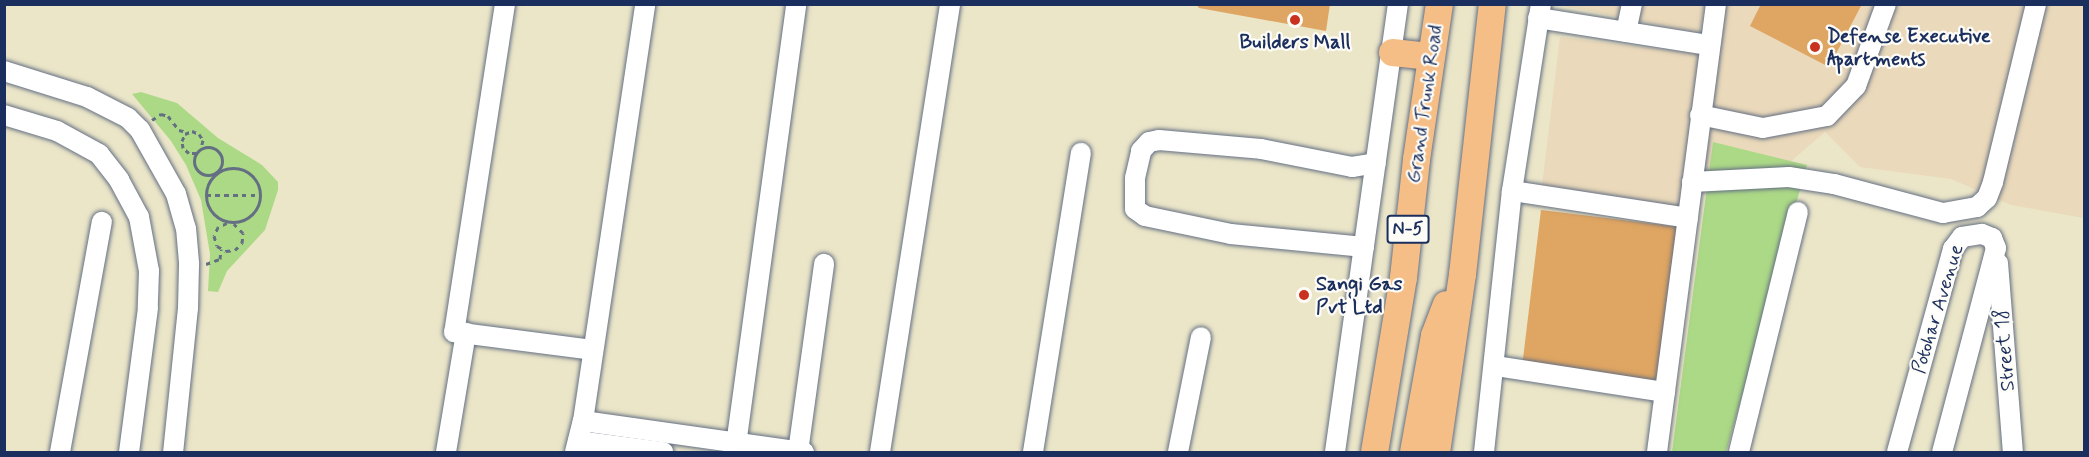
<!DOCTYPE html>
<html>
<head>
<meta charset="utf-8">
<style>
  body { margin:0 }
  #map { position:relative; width:2089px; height:457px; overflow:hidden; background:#ebe6c8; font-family:Mynerve,sans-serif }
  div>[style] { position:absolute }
  .built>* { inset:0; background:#ead9ba }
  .green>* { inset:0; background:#acd986 }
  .building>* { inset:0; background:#dfa562 }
  .path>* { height:3px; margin-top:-1.5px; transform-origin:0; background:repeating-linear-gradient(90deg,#646f83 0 4.5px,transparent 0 9px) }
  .path>.ring { margin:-1.5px; padding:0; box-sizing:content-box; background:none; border:3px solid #646f83; border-radius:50% }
  .roads { filter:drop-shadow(0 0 2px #646f83) drop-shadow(0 0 2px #646f83) }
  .minor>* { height:20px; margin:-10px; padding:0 10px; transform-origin:10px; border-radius:10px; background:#fff }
  .highway>* { height:27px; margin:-13.5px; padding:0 13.5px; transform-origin:13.5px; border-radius:13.5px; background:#f6be87 }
  .dots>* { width:16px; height:16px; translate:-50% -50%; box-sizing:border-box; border:3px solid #fdfcf7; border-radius:50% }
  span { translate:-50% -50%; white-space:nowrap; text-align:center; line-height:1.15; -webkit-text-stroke:4.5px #fdfcf7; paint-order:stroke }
  .shield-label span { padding:2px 4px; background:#fdfcf7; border:2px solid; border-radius:4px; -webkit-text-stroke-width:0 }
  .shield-label { font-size:18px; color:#1b2f5e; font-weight:700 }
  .poi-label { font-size:20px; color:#1b2f5e; font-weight:700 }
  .left { translate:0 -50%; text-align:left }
  .street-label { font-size:20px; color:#1b2f5e }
  .frame { position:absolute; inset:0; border:6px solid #1b2f5e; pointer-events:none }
</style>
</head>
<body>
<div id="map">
  <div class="built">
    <i style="clip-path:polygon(1553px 4px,1705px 5px,1700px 33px)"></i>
    <i style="clip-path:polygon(1721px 5px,2084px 5px,2084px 218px,2011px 205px,1951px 179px,1860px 167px,1825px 132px,1783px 168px,1707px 194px,1696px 188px)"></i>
    <i style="clip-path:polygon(1560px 37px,1699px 54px,1680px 211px,1541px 194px)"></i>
  </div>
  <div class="green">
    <i style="clip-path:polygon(141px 92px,177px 103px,218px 138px,262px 165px,278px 182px,278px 190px,265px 230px,227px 271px,218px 292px,208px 291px,210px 254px,201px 200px,186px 165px,171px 141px,132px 94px)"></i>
    <i style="clip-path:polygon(1713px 142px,1807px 165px,1726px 452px,1672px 452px)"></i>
  </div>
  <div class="building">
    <i style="clip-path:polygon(1196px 4px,1330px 4px,1326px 31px,1199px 8px)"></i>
    <i style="clip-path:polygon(1761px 4px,1862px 4px,1829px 67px,1750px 26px)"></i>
    <i style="clip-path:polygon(1541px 210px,1680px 227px,1661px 384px,1522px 367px)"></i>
  </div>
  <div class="path">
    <i style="left:152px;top:120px;width:11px;rotate:-34deg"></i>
    <i style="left:161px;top:114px;width:7px;rotate:16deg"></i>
    <i style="left:168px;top:116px;width:18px;rotate:52deg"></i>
    <i style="left:179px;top:130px;width:8px;rotate:14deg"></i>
    <i class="ring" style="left:194px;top:147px;width:25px;height:25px"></i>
    <i style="left:196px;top:153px;width:7px;rotate:180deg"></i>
    <i style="left:189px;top:153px;width:8px;rotate:-140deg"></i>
    <i style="left:183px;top:148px;width:7px;rotate:-98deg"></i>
    <i style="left:182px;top:141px;width:8px;rotate:-67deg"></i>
    <i style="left:185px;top:134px;width:8px;rotate:-23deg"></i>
    <i style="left:192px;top:131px;width:8px;rotate:23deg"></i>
    <i style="left:199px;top:134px;width:7px;rotate:56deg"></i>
    <i style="left:203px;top:140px;width:9px;rotate:103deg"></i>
    <i class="ring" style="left:206px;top:168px;width:51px;height:51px"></i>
    <i style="left:206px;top:195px;width:54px"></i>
    <i style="left:227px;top:223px;width:10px;rotate:156deg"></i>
    <i style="left:218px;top:227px;width:10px;rotate:114deg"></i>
    <i style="left:214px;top:236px;width:10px;rotate:73deg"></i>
    <i style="left:217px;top:246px;width:10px;rotate:29deg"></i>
    <i style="left:226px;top:251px;width:9px;rotate:-6deg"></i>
    <i style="left:235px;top:250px;width:10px;rotate:-45deg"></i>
    <i style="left:242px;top:243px;width:10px;rotate:-84deg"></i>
    <i style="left:243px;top:233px;width:13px;rotate:-135deg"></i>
    <i style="left:206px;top:264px;width:15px;rotate:-20deg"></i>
    <i style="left:220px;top:259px;width:10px;rotate:-84deg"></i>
  </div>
  <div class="roads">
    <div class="minor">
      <i style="left:505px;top:4px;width:332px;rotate:98.8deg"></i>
      <i style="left:454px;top:332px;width:139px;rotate:7.4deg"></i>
      <i style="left:1538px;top:18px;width:173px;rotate:9deg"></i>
      <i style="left:1626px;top:32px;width:29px;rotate:-78deg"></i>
      <i style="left:4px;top:71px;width:87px;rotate:17.4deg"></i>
      <i style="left:87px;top:97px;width:46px;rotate:27.1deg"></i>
      <i style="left:128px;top:118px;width:17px;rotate:45deg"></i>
      <i style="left:140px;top:130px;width:73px;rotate:60.6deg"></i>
      <i style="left:176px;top:194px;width:35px;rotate:74deg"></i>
      <i style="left:186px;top:228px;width:37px;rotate:85deg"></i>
      <i style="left:189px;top:265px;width:43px;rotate:91.3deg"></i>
      <i style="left:188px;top:308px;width:145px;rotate:95.9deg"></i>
      <i style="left:4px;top:115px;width:55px;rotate:16.8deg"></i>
      <i style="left:57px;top:131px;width:48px;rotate:28.7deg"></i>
      <i style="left:99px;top:154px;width:33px;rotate:52deg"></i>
      <i style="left:119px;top:180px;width:42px;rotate:61.6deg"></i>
      <i style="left:139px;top:217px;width:55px;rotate:79.5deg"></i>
      <i style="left:149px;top:271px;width:37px;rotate:92deg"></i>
      <i style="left:148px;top:308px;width:145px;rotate:97.5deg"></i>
      <i style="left:1700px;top:115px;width:64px;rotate:11.7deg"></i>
      <i style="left:1763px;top:128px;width:65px;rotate:-10.6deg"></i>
      <i style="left:1827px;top:116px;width:42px;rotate:-46deg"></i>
      <i style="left:1856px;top:86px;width:87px;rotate:-69.9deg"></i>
      <i style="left:1692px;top:182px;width:97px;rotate:-3deg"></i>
      <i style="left:1789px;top:177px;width:46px;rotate:8.8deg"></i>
      <i style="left:1834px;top:184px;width:113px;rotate:14.9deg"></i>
      <i style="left:1943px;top:213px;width:35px;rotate:-10deg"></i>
      <i style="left:1977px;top:207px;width:13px;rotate:-42deg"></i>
      <i style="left:1987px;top:198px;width:17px;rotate:-69deg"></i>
      <i style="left:1993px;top:182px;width:183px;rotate:-76.4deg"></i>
      <i style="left:1512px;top:191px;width:178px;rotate:8.7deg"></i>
      <i style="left:1364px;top:247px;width:134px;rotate:-174.4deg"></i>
      <i style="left:1231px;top:234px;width:88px;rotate:-168.2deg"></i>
      <i style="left:1145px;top:216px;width:12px;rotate:-145deg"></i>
      <i style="left:1135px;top:209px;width:31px;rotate:-90deg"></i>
      <i style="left:1135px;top:178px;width:28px;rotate:-77deg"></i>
      <i style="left:1141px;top:151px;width:12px;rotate:-48deg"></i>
      <i style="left:1149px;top:142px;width:10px;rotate:-11deg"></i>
      <i style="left:1159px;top:140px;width:102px;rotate:5deg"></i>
      <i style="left:1261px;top:149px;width:93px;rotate:11.2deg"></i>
      <i style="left:1352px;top:167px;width:24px;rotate:-9deg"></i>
      <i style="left:1998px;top:263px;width:190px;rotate:85.5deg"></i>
      <i style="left:1495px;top:366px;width:172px;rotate:8.7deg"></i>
      <i style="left:583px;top:421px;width:223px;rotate:8deg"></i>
      <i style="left:578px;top:441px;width:86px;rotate:7.4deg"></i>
      <i style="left:60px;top:452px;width:234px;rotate:-79.7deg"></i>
      <i style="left:446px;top:452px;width:121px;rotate:-80.5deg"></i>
      <i style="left:575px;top:452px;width:32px;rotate:-76deg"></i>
      <i style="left:583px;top:421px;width:422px;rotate:-81.5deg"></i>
      <i style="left:735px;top:452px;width:452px;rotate:-82.2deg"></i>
      <i style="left:798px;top:452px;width:190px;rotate:-82.1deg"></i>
      <i style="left:880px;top:452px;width:453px;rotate:-81.1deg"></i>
      <i style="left:1033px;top:452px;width:303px;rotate:-80.9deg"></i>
      <i style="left:1178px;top:452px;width:117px;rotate:-78.7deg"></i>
      <i style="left:1335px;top:452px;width:452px;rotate:-82deg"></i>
      <i style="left:1484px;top:452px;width:262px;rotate:-83.9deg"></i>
      <i style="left:1512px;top:191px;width:189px;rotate:-81.2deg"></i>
      <i style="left:1657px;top:452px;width:452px;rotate:-82.5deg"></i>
      <i style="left:1739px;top:452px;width:247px;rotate:-76.2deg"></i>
      <i style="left:1897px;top:452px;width:211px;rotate:-74.6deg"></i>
      <i style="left:1953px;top:249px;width:15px;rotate:-53deg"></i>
      <i style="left:1962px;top:237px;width:20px;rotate:-9deg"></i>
      <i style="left:1982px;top:234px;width:11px;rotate:22deg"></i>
      <i style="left:1992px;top:238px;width:11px;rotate:68deg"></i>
      <i style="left:1996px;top:248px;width:211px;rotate:104.8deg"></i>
    </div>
    <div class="highway">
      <i style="left:1392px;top:52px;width:39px;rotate:6deg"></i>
      <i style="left:1374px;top:452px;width:177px;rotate:-80.6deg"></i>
      <i style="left:1403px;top:277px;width:119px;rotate:-83.7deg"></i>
      <i style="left:1416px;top:159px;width:157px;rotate:-81.6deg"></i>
      <i style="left:1413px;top:452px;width:119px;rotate:-79.8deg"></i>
      <i style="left:1434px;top:335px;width:33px;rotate:-69deg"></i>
      <i style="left:1436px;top:452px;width:180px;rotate:-81.7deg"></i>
      <i style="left:1462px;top:274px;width:272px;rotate:-83.7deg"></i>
    </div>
  </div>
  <div class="dots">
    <i style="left:1295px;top:20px;background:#c8321e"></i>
    <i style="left:1815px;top:47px;background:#c8321e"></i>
    <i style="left:1304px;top:295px;background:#c8321e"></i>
  </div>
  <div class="shield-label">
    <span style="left:1408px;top:229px">N-5</span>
  </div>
  <div class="poi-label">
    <span class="left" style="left:1827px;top:48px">Defense Executive<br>Apartments</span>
    <span style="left:1295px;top:42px">Builders Mall</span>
    <span class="left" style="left:1316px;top:296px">Sangi Gas<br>Pvt Ltd</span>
  </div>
  <div class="street-label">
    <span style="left:1425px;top:104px;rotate:-82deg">Grand Trunk Road</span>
    <span style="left:1938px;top:309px;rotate:-73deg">Potohar Avenue</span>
    <span style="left:2005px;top:350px;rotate:-95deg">Street 18</span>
  </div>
  <div class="frame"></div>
</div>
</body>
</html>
